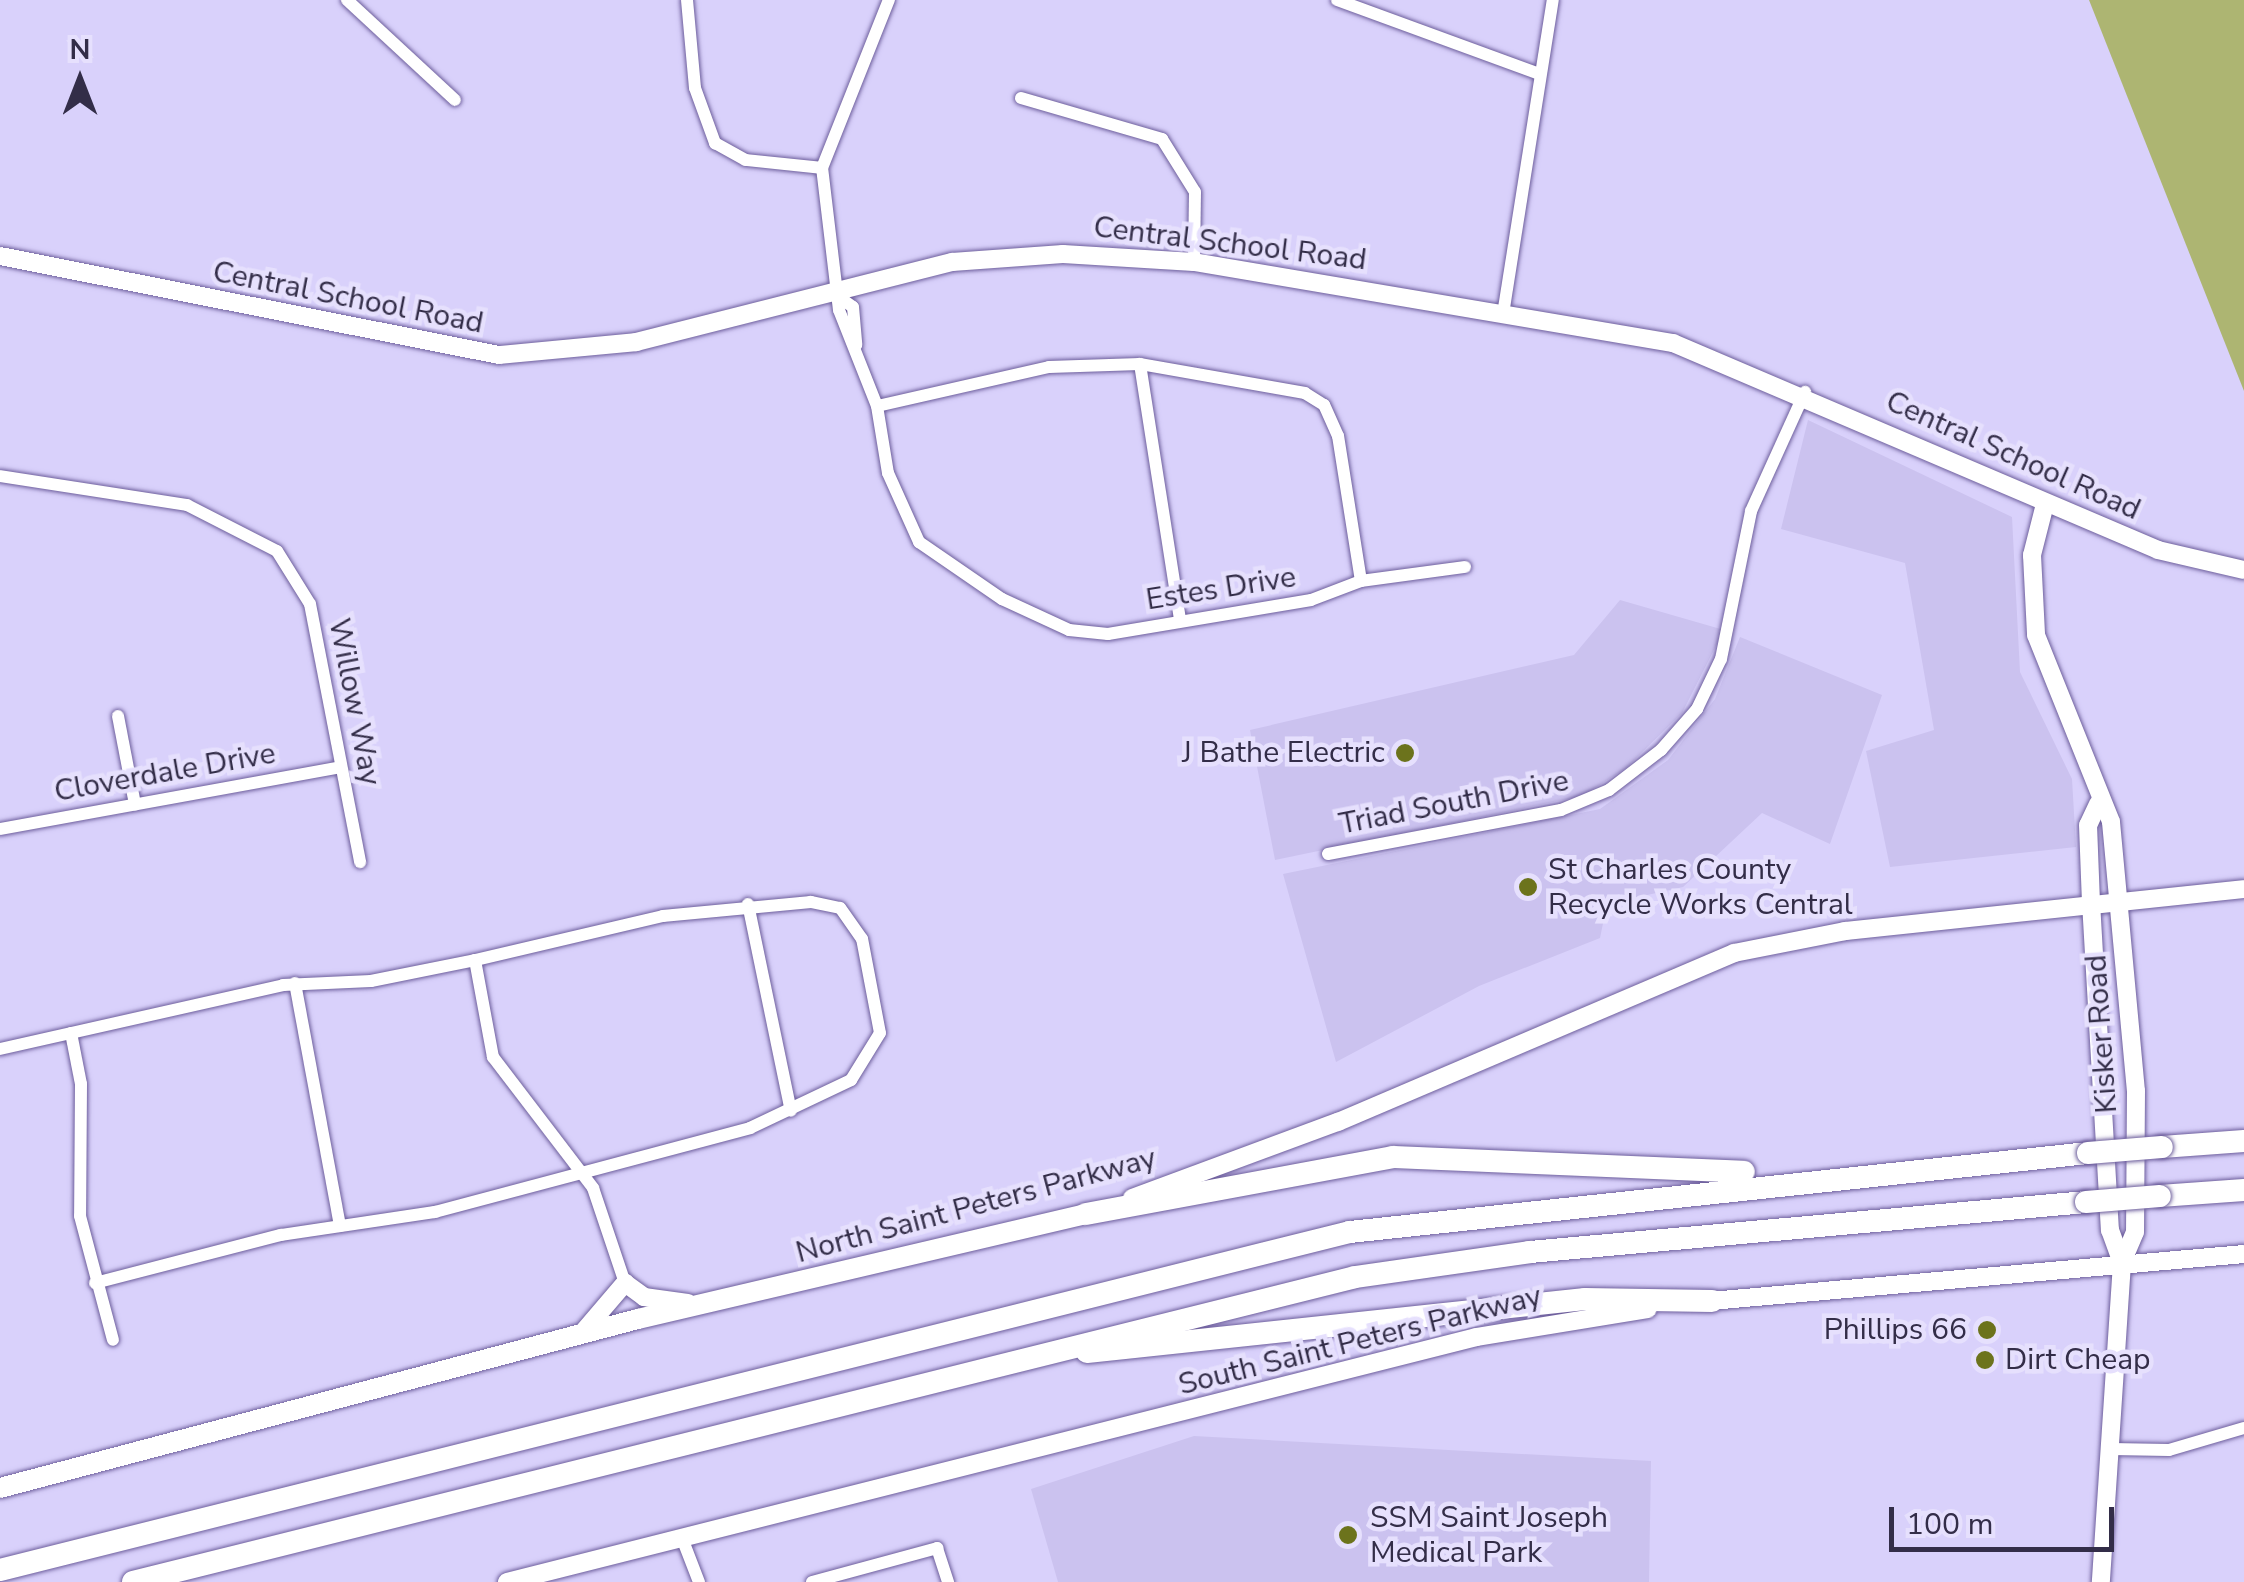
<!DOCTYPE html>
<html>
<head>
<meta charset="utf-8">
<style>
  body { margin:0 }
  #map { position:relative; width:2244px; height:1582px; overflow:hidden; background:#d9d1fb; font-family:"Nunito Sans",sans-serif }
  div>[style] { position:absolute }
  .built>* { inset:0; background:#cbc2ef }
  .green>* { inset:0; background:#adb572 }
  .roads { filter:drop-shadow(0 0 2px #6d5e9c) drop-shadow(0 0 2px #6d5e9c) }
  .street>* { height:12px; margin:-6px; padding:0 6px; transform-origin:6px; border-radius:6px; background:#fff }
  .secondary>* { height:18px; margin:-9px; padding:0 9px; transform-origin:9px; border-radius:9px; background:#fff }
  .primary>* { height:20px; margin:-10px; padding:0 10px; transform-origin:10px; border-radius:10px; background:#fff }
  .highway>* { height:22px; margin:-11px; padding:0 11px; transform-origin:11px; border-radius:11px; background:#fff }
  .bridges { filter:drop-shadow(0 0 2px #6d5e9c) drop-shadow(0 0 2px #6d5e9c) }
  .highway-bridge>* { height:22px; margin:-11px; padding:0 11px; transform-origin:11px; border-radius:11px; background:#fff }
  .dots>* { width:28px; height:28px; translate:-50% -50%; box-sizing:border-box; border:5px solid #e6e0fd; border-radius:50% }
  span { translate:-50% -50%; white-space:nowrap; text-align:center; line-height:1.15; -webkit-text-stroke:9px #e6e0fd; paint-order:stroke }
  .street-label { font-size:30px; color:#332d48 }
  .poi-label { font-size:30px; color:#332d48 }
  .right { translate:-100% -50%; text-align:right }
  .left { translate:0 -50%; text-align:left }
  .north { position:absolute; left:30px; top:30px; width:100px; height:100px; -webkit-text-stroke:8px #e6e0fd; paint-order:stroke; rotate:0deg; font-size:28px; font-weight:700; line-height:40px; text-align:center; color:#332d48 }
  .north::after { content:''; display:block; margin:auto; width:35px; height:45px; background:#332d48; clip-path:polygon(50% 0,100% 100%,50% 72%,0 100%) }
  .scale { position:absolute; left:1889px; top:1507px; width:225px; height:45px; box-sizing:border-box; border:5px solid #332d48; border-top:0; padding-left:12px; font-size:30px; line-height:35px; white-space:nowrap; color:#332d48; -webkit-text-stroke:8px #e6e0fd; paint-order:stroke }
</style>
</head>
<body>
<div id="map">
  <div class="built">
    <i style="clip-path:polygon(1808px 420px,2012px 517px,2020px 672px,2072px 779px,2076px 847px,1890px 867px,1866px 751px,1934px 730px,1905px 563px,1781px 529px)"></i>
    <i style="clip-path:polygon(1620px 600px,1724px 630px,1682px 713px,1626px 768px,1582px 796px,1275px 860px,1250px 730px,1574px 655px)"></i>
    <i style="clip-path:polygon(1740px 637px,1882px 695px,1830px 844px,1762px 813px,1683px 887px,1607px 904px,1600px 938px,1479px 986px,1336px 1062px,1283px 874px,1600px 809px,1668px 760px,1715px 699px)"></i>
    <i style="clip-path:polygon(1194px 1436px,1651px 1461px,1649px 1582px,1058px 1582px,1031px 1489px)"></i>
  </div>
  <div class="green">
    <i style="clip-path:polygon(2089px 0,2244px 0,2244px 391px)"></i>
  </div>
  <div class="roads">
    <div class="street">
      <i style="left:347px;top:0;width:147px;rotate:42.8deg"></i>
      <i style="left:687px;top:0;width:88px;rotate:84.8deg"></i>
      <i style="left:695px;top:88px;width:59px;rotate:70deg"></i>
      <i style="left:715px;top:143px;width:35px;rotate:29deg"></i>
      <i style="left:746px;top:160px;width:76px;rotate:6deg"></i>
      <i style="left:1337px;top:0;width:215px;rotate:20.1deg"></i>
      <i style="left:1021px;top:98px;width:147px;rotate:16.2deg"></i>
      <i style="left:1162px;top:139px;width:62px;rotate:58.1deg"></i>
      <i style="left:1195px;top:192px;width:70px;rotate:90.8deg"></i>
      <i style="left:843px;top:300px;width:12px;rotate:35deg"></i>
      <i style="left:853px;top:307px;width:38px;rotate:85deg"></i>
      <i style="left:1504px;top:308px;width:312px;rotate:-81deg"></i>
      <i style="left:1140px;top:364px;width:259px;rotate:81.1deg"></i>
      <i style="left:877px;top:406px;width:68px;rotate:80.7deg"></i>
      <i style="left:888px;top:473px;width:76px;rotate:65.8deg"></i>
      <i style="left:919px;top:542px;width:101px;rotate:34.5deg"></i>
      <i style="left:1002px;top:599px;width:74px;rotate:24.8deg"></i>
      <i style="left:1069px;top:630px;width:39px;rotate:6deg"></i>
      <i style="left:1108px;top:634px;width:206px;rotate:-9.5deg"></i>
      <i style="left:1311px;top:600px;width:53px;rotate:-20.8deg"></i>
      <i style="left:1361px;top:581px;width:147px;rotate:-99deg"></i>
      <i style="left:1338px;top:436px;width:34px;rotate:-114deg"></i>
      <i style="left:1324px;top:405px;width:22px;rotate:-148deg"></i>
      <i style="left:1305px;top:393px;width:168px;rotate:-170deg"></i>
      <i style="left:1140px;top:364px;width:91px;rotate:178.1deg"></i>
      <i style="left:1049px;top:367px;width:176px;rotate:167.2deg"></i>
      <i style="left:877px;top:406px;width:103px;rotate:-111.6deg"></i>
      <i style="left:839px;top:310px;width:143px;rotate:-96.8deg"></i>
      <i style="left:822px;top:168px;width:181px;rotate:-68.3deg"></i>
      <i style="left:0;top:476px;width:189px;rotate:8.8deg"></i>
      <i style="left:187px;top:505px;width:101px;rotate:27.1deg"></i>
      <i style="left:277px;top:551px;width:62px;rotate:58.1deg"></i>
      <i style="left:310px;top:604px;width:263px;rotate:79deg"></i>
      <i style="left:1361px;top:581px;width:105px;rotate:-7.7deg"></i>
      <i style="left:118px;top:716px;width:90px;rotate:79.1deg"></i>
      <i style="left:0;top:829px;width:346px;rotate:-10.3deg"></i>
      <i style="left:1328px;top:854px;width:237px;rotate:-10.7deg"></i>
      <i style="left:1561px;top:810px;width:52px;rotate:-22.6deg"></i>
      <i style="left:1609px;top:790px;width:66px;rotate:-37.6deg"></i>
      <i style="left:1661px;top:750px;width:55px;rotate:-48.7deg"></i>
      <i style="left:1697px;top:709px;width:55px;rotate:-64.4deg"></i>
      <i style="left:1721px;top:659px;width:151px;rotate:-78.5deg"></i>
      <i style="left:1751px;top:511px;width:131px;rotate:-65.6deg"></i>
      <i style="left:748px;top:904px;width:211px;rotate:78.3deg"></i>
      <i style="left:295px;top:983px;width:247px;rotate:79.5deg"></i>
      <i style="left:71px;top:1033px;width:52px;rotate:78.9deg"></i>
      <i style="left:81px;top:1084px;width:132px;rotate:90.4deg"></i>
      <i style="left:80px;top:1216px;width:128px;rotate:75.1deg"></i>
      <i style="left:0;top:1049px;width:290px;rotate:-12.7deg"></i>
      <i style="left:283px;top:985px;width:88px;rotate:-2.6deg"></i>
      <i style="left:371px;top:981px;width:106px;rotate:-11.4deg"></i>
      <i style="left:475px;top:960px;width:99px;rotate:79.5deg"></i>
      <i style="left:493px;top:1057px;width:165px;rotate:52.6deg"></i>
      <i style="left:593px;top:1188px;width:100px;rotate:71.4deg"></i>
      <i style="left:95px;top:1283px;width:192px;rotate:-14.5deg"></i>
      <i style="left:281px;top:1235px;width:156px;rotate:-8.5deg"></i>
      <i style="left:435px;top:1212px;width:326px;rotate:-14.9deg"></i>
      <i style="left:750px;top:1128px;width:112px;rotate:-25.4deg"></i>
      <i style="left:851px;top:1080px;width:55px;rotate:-58.3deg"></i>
      <i style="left:880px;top:1033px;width:96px;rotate:-100.8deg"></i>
      <i style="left:862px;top:939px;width:38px;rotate:-125deg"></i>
      <i style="left:840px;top:908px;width:30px;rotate:-168deg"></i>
      <i style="left:811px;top:902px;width:149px;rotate:174.6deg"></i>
      <i style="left:663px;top:916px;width:193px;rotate:166.8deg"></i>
      <i style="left:2111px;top:1449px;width:58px;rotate:1deg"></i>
      <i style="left:2169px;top:1450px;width:78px;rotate:-16.3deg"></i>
      <i style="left:682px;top:1538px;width:47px;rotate:68.9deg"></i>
      <i style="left:812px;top:1582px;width:130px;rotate:-15.2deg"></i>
      <i style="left:937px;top:1548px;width:36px;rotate:72deg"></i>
    </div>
    <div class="secondary">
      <i style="left:0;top:256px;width:509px;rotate:11.22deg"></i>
      <i style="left:499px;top:355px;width:138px;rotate:-5.4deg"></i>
      <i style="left:636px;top:342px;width:326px;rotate:-14.2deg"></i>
      <i style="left:952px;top:262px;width:111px;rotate:-4.1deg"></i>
      <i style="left:1063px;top:254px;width:131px;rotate:3.5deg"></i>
      <i style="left:1194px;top:262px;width:486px;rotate:9.6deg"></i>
      <i style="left:1673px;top:343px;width:527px;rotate:23.11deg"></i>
      <i style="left:2158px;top:550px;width:88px;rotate:13.1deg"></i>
      <i style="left:2045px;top:504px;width:53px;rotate:104.3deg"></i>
      <i style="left:2032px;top:555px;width:80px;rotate:87.1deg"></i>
      <i style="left:2036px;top:635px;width:201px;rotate:68.1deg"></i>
      <i style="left:2111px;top:822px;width:270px;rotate:84.7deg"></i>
      <i style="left:2136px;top:1091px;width:141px;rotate:90.4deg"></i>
      <i style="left:2135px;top:1232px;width:34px;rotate:113deg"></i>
      <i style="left:2122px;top:1263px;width:320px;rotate:93.8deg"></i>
      <i style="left:2098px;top:804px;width:23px;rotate:115deg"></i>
      <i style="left:2088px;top:825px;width:77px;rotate:87.8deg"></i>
      <i style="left:2091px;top:902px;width:329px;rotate:86.7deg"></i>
      <i style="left:2110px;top:1230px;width:35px;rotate:70deg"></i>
      <i style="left:1132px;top:1198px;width:220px;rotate:-20.3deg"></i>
      <i style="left:1338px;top:1122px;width:431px;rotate:-23.1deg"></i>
      <i style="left:1734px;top:953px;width:113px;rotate:-11.2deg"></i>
      <i style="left:1845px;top:931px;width:401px;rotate:-6deg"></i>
      <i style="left:1699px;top:1302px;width:547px;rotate:-5.03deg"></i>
      <i style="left:583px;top:1332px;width:65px;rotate:-49.4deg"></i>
      <i style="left:625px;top:1283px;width:24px;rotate:36deg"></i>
      <i style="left:644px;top:1297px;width:44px;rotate:7.8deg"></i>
      <i style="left:507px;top:1582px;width:1000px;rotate:-14.18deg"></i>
      <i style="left:1477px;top:1337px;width:173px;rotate:-9.3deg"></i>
    </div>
    <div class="primary">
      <i style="left:0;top:1488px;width:660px;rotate:-14.84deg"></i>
      <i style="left:638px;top:1319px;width:460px;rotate:-13.2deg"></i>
    </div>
    <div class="highway">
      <i style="left:2162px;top:1147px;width:82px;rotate:-4.2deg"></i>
      <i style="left:2160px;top:1196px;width:84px;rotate:-4.1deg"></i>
      <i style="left:1086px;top:1214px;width:312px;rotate:-10.5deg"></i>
      <i style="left:1393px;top:1157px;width:351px;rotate:2.4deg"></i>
      <i style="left:1087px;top:1352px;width:501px;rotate:-6.07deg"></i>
      <i style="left:1585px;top:1299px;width:127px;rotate:0.9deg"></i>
      <i style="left:0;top:1570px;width:1392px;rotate:-14.06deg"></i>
      <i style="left:1350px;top:1232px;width:742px;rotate:-6.11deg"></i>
      <i style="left:133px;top:1582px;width:1259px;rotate:-14.01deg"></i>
      <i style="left:1355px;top:1277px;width:177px;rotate:-8.1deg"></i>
      <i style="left:1530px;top:1252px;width:558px;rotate:-5.14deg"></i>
    </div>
  </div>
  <div class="bridges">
    <div class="highway-bridge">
      <i style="left:2088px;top:1153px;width:74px;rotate:-4.6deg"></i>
      <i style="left:2086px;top:1202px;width:74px;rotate:-4.6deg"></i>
    </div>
  </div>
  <div class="dots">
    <i style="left:1405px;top:753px;background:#6c731c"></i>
    <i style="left:1528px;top:887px;background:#6c731c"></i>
    <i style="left:1987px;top:1330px;background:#6c731c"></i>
    <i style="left:1985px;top:1360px;background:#6c731c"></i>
    <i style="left:1348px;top:1535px;background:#6c731c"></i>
  </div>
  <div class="street-label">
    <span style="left:1230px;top:244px;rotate:7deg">Central School Road</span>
    <span style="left:348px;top:298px;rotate:11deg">Central School Road</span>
    <span style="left:2013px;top:456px;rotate:24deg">Central School Road</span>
    <span style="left:1221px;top:589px;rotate:-9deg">Estes Drive</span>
    <span style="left:354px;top:702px;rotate:79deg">Willow Way</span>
    <span style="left:165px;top:773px;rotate:-10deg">Cloverdale Drive</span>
    <span style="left:1454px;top:803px;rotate:-11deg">Triad South Drive</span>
    <span style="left:2102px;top:1034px;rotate:-94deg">Kisker Road</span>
    <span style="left:976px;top:1206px;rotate:-15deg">North Saint Peters Parkway</span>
    <span style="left:1360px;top:1341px;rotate:-14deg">South Saint Peters Parkway</span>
  </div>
  <div class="poi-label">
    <span class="right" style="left:1385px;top:753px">J Bathe Electric</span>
    <span class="left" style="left:1548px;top:887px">St Charles County<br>Recycle Works Central</span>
    <span class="right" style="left:1967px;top:1330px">Phillips 66</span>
    <span class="left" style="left:2005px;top:1360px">Dirt Cheap</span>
    <span class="left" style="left:1370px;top:1535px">SSM Saint Joseph<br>Medical Park</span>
  </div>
  <div class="north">N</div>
  <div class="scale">100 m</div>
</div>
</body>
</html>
